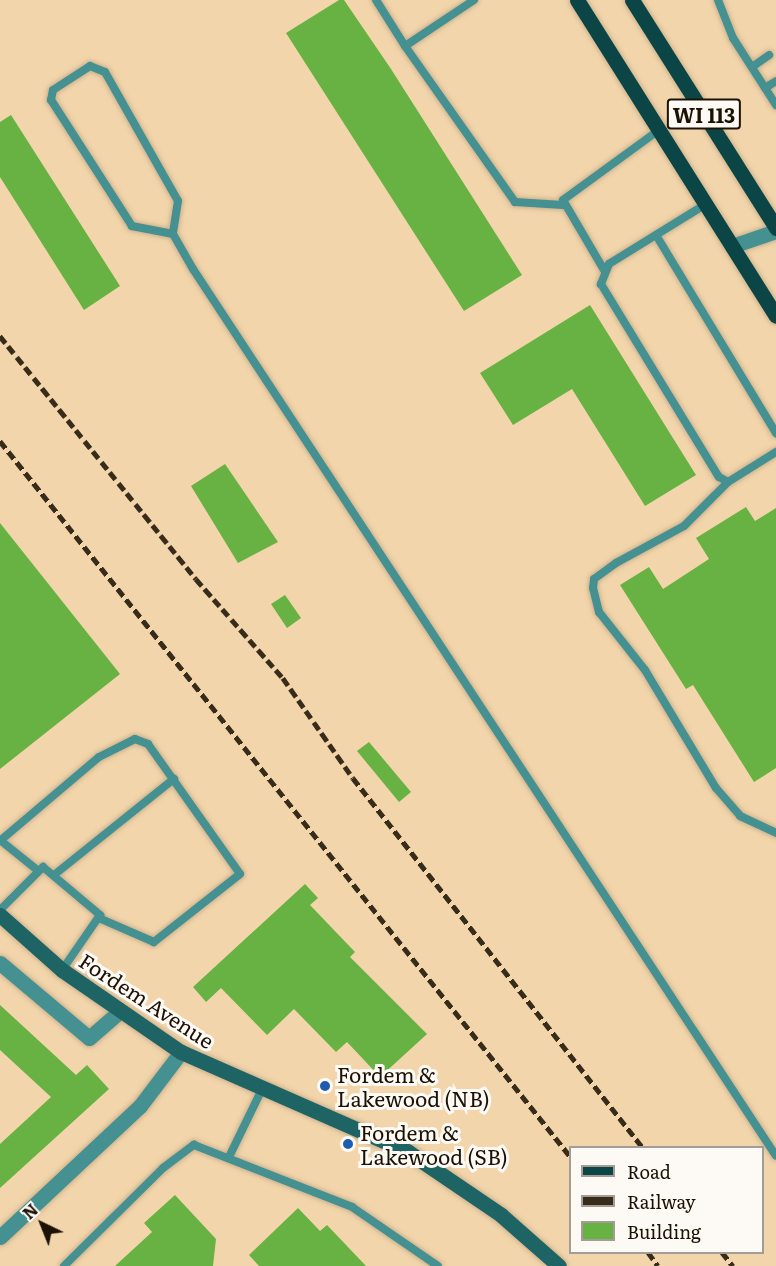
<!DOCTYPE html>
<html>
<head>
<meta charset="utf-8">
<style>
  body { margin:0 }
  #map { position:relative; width:776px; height:1266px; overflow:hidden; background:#f2d5ab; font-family:Literata,serif }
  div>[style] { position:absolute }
  .building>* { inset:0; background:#68b243 }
  .roads { filter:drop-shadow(0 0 2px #cbb28d) drop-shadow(0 0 2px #cbb28d) }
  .lane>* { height:8px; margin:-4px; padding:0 4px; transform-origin:4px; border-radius:4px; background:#459091 }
  .street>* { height:15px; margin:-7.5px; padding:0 7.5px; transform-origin:7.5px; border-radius:7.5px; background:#459091 }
  .secondary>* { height:15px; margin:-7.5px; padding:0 7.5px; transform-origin:7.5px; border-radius:7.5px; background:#1f6465 }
  .primary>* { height:15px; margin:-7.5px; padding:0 7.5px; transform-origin:7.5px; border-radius:7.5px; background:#0b4546 }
  .rail>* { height:4.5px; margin-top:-2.25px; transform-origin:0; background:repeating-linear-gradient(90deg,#372b19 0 9px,transparent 0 13.5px) }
  .dots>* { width:16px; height:16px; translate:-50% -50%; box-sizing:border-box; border:3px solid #fdfaf6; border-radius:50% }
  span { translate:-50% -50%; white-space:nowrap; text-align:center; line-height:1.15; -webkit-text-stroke:6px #fdfaf6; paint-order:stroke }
  .shield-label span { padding:2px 4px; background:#fdfaf6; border:2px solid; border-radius:4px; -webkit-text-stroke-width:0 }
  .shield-label { font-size:20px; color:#1c1204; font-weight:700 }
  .street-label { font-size:21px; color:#1c1204 }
  .poi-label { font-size:21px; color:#1c1204 }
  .left { translate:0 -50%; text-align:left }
  .legend { position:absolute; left:569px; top:1146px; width:195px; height:108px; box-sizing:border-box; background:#fdfaf6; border:2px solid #a39d95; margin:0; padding:8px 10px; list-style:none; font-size:18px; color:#1c1204 }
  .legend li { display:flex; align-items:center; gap:12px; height:30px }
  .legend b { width:30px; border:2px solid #a39d95 }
  .north { position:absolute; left:12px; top:1194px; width:60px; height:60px; -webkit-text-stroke:4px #fdfaf6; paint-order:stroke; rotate:317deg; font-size:16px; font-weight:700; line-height:24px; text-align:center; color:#1c1204 }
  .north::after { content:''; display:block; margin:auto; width:21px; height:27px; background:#1c1204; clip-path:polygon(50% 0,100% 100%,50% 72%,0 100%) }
</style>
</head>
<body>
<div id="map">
  <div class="building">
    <i style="clip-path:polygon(339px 0,344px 0,391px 69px,522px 275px,464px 311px,286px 33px)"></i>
    <i style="clip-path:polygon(11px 115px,120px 286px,84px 310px,0 177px,0 122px)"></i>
    <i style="clip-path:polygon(590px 305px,696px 475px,645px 506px,572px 389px,513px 425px,480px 373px)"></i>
    <i style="clip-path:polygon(225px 464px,278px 542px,238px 563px,191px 486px)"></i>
    <i style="clip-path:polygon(746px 507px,755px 521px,776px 508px,776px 768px,754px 782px,693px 685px,686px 689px,620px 585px,649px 567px,663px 589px,709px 559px,696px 538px)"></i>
    <i style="clip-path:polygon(0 523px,120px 674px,0 769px)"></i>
    <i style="clip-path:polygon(285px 595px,301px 618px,287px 628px,271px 604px)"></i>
    <i style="clip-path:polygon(369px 742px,411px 792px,399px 802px,357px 751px)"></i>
    <i style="clip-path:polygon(305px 884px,318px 898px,310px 905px,355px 952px,350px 957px,427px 1034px,380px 1077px,347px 1042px,336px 1052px,294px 1009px,267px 1035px,221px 988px,206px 1002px,193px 987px)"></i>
    <i style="clip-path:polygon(0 1005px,76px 1075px,87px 1065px,109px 1089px,0 1188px,0 1144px,51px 1097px,0 1050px)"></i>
    <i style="clip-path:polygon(175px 1195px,216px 1239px,213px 1266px,115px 1266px,152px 1232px,144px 1223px)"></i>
    <i style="clip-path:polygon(298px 1208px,320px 1231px,327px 1225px,366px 1266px,259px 1266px,249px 1255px)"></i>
  </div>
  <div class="roads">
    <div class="lane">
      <i style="left:376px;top:0;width:54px;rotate:57.8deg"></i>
      <i style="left:474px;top:0;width:83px;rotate:146.3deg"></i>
      <i style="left:405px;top:46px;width:191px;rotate:54.8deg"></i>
      <i style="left:515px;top:202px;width:48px;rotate:3.6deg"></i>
      <i style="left:718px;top:0;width:41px;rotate:68.5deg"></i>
      <i style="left:733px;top:38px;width:80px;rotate:57.3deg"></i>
      <i style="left:752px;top:67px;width:21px;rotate:-35deg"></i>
      <i style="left:765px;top:88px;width:13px;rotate:-32deg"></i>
      <i style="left:706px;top:204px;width:114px;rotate:148.3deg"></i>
      <i style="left:609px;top:264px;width:22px;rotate:112deg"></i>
      <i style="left:601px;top:284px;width:226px;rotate:58.6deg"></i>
      <i style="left:719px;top:477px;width:10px;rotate:29deg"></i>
      <i style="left:728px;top:482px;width:57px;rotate:-32deg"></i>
      <i style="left:173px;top:234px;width:42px;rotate:-169deg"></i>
      <i style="left:132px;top:226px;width:150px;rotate:-122.7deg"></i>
      <i style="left:51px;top:100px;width:10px;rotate:-79deg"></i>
      <i style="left:53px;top:90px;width:44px;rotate:-33deg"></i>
      <i style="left:90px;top:66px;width:16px;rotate:22deg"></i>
      <i style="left:105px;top:72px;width:148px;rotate:60.5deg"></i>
      <i style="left:178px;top:201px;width:33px;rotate:99deg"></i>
      <i style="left:173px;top:234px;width:40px;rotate:60.3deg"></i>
      <i style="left:193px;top:269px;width:1061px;rotate:56.68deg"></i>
      <i style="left:656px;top:235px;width:232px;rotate:58.8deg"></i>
      <i style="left:604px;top:270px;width:81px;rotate:-120.4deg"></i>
      <i style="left:563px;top:200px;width:119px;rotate:-36.1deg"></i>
      <i style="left:728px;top:482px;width:62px;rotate:135deg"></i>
      <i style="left:684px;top:526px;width:77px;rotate:151.4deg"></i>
      <i style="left:616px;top:563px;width:27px;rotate:144deg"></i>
      <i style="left:594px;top:579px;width:9px;rotate:96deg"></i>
      <i style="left:593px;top:588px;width:25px;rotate:76deg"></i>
      <i style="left:599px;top:612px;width:74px;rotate:51.6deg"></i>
      <i style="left:645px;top:670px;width:138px;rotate:59deg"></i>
      <i style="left:716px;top:788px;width:37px;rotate:49deg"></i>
      <i style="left:740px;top:816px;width:40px;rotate:25deg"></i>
      <i style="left:0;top:840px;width:46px;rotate:38.9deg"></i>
      <i style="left:1px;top:840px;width:128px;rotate:-40.3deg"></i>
      <i style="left:99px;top:757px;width:40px;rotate:-26.6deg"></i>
      <i style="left:135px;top:739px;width:14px;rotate:21deg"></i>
      <i style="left:148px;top:744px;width:159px;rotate:54.7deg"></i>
      <i style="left:240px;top:874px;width:110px;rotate:141.7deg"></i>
      <i style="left:154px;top:942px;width:58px;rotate:-156.5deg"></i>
      <i style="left:54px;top:875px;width:154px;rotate:-38.7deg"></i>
      <i style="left:0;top:910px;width:61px;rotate:-45deg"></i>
      <i style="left:43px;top:867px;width:75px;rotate:40.1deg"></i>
      <i style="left:100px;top:915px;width:67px;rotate:124.6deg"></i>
      <i style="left:229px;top:1157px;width:76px;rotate:-64.1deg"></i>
      <i style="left:64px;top:1266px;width:139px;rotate:-44.7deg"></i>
      <i style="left:163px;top:1168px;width:39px;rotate:-37deg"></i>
      <i style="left:194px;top:1145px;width:170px;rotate:21.4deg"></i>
      <i style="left:352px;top:1207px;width:104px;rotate:34.5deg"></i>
    </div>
    <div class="street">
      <i style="left:732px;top:246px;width:46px;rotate:-18.8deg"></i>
      <i style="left:0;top:963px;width:116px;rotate:40.1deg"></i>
      <i style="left:89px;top:1038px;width:40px;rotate:-41deg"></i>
      <i style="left:0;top:1237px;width:192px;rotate:-43.1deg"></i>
      <i style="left:140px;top:1106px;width:68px;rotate:-52.8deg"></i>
    </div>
    <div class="secondary">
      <i style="left:0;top:915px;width:83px;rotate:41.6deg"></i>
      <i style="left:62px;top:970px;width:145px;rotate:34.6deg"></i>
      <i style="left:181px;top:1052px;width:247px;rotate:23.7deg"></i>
      <i style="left:407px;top:1151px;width:114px;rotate:34.2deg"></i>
      <i style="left:501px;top:1215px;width:77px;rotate:41.3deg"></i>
    </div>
    <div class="primary">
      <i style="left:577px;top:0;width:373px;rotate:57.8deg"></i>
      <i style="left:632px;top:0;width:270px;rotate:57.7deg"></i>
    </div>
  </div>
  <div class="rail">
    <i style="left:0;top:336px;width:312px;rotate:51.1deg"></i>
    <i style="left:196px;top:579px;width:132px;rotate:48.7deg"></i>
    <i style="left:283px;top:678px;width:122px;rotate:55deg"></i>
    <i style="left:353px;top:778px;width:470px;rotate:51.9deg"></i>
    <i style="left:0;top:441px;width:914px;rotate:51.44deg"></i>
    <i style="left:648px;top:1252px;width:17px;rotate:54deg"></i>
    <i style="left:722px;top:1252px;width:18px;rotate:52deg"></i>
  </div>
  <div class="dots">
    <i style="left:325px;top:1086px;background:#1e5dae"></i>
    <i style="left:348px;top:1144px;background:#1e5dae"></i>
  </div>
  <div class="shield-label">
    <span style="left:704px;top:114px">WI 113</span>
  </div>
  <div class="street-label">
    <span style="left:147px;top:1000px;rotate:33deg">Fordem Avenue</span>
  </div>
  <div class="poi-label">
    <span class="left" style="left:337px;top:1086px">Fordem &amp;<br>Lakewood (NB)</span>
    <span class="left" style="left:360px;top:1144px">Fordem &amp;<br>Lakewood (SB)</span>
  </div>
  <ul class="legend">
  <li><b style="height:8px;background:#0b4546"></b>Road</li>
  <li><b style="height:8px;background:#372b19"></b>Railway</li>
  <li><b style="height:16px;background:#68b243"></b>Building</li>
  </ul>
  <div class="north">N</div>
</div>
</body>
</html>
